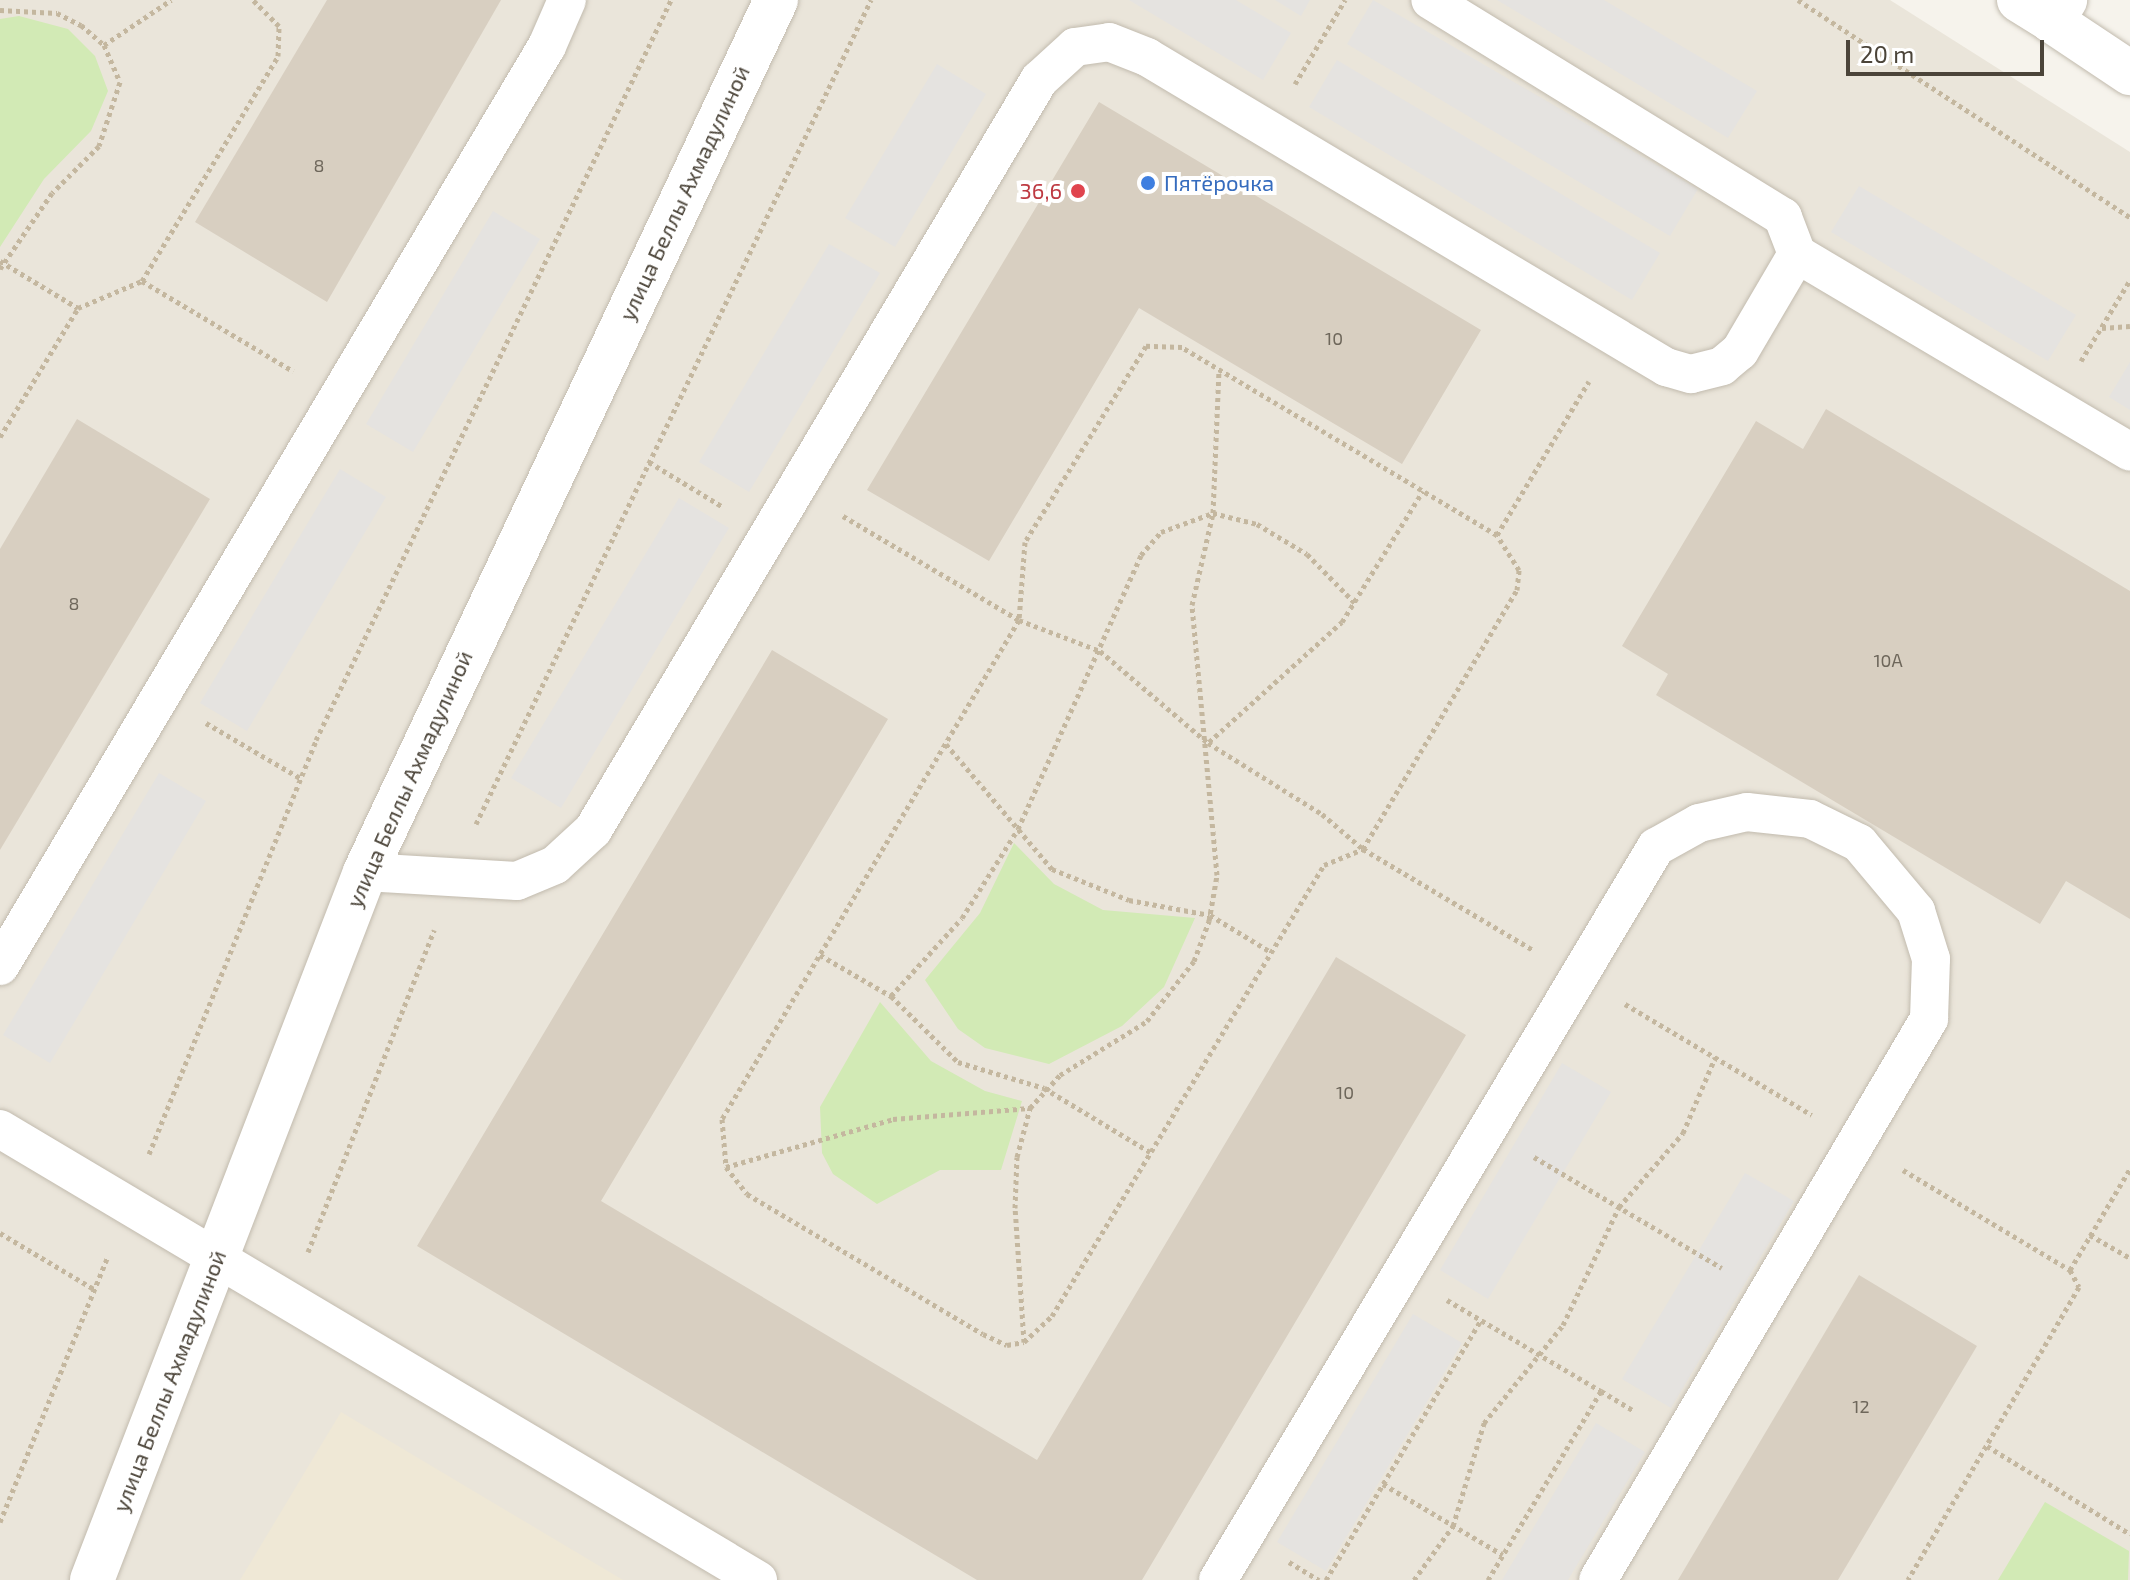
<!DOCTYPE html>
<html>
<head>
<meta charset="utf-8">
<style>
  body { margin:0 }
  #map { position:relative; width:2130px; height:1580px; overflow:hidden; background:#f6f3ec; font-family:"Exo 2",sans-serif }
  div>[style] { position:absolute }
  .residential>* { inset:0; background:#eae5da }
  .education>* { inset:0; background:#efe8d6 }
  .green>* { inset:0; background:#d2eab5 }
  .parking>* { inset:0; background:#e5e3e0 }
  .building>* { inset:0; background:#d8cfc1 }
  .path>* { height:5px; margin-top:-2.5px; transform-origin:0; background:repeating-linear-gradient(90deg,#c4b79f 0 4px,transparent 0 8px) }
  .roads { filter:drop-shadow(0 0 2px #c2bbae) drop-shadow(0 0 2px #c2bbae) }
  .service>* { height:38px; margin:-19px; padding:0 19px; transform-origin:19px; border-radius:19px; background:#fff }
  .minor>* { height:44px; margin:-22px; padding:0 22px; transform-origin:22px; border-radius:22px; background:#fff }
  .tertiary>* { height:44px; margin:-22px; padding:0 22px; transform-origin:22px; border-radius:22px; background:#fff }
  .dots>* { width:22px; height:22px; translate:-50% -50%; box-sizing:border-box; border:4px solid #fff; border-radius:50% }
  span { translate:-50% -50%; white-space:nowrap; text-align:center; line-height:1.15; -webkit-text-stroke:8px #fff; paint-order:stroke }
  .number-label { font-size:18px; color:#6e675b }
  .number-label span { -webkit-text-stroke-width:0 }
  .shop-label { font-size:22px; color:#366cbe }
  .left { translate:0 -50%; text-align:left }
  .health-label { font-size:22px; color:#be3a42 }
  .right { translate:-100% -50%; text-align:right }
  .street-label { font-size:22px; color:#4b4439 }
  .scale { position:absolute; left:1846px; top:40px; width:198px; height:36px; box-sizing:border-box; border:4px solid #4b4439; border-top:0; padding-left:10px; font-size:24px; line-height:28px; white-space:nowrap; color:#4b4439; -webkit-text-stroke:6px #fff; paint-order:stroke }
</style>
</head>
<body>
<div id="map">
  <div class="residential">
    <i style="clip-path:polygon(0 0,1890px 0,2130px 152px,2130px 1580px,0 1580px)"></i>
  </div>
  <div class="education">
    <i style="clip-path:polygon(341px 1412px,623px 1580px,240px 1580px)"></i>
  </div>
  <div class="green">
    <i style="clip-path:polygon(19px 16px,68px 29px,95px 56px,108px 91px,91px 131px,44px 179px,0 247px,0 19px)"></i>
    <i style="clip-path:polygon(1014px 843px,1054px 884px,1103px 910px,1195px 918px,1164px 987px,1122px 1026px,1049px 1064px,985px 1048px,958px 1029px,925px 980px,980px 913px)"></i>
    <i style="clip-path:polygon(880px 1002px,931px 1061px,985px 1091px,1022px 1101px,1001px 1170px,940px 1170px,877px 1204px,833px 1174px,822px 1153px,820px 1107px)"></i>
    <i style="clip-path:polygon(2045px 1502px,2129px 1551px,2128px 1580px,1998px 1580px)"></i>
  </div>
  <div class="parking">
    <i style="clip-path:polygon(1129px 0,1236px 0,1291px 33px,1263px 80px)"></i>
    <i style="clip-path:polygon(1275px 0,1310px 0,1301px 16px)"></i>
    <i style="clip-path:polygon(1373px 0,1698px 189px,1670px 236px,1347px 44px)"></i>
    <i style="clip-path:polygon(1497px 0,1604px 0,1757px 91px,1728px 138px)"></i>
    <i style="clip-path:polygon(1337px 60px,1660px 253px,1632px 300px,1309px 107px)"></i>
    <i style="clip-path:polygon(937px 64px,986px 94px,895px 247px,845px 218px)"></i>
    <i style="clip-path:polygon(1859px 186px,2076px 315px,2048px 361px,1831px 232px)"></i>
    <i style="clip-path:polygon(493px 211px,540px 239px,413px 452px,366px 424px)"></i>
    <i style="clip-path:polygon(829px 244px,880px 273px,749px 492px,699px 462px)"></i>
    <i style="clip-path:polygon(2130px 362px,2130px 410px,2109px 397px)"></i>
    <i style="clip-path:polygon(340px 469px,386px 497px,247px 731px,200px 703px)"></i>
    <i style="clip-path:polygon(679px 498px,729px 528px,561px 808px,511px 778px)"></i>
    <i style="clip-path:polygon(159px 773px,206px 801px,50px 1063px,3px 1035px)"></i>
    <i style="clip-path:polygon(1562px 1063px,1611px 1092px,1488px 1299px,1440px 1270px)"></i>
    <i style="clip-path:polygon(1745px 1173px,1794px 1201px,1671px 1408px,1622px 1379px)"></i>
    <i style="clip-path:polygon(1413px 1314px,1462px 1343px,1326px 1571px,1277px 1542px)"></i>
    <i style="clip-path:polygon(1596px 1423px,1645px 1452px,1568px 1580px,1502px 1580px)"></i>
  </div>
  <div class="building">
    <i style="clip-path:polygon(327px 0,501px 0,327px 302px,195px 222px)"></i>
    <i style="clip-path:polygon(1099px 102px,1481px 330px,1402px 464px,1139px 308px,989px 561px,867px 490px)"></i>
    <i style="clip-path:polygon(1826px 409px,2130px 591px,2130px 919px,2066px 881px,2040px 924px,1656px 695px,1668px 674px,1622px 646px,1756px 421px,1803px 449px)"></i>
    <i style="clip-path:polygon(77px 419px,210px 499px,0 850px,0 549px)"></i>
    <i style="clip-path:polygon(772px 650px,888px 719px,601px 1201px,1037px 1460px,1336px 957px,1466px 1035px,1142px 1580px,977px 1580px,417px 1246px)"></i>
    <i style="clip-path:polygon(1859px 1275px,1977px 1346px,1838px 1580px,1678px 1580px)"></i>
  </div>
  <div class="path">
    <i style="left:1798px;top:0;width:397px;rotate:33.2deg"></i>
    <i style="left:0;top:10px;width:57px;rotate:3deg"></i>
    <i style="left:57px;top:13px;width:27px;rotate:27deg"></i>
    <i style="left:81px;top:25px;width:30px;rotate:41deg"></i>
    <i style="left:104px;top:45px;width:40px;rotate:66.6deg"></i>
    <i style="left:120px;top:82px;width:67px;rotate:108.2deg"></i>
    <i style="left:99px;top:146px;width:66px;rotate:135deg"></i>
    <i style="left:52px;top:193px;width:92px;rotate:124.4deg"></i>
    <i style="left:104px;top:45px;width:81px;rotate:-33.9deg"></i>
    <i style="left:1295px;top:84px;width:98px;rotate:-59.2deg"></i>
    <i style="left:0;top:261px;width:91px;rotate:31.1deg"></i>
    <i style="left:142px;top:281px;width:176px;rotate:30.8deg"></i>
    <i style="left:2102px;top:328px;width:28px;rotate:-4deg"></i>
    <i style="left:2081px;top:361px;width:95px;rotate:-58.8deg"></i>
    <i style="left:0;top:437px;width:151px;rotate:-58.8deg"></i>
    <i style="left:78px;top:308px;width:69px;rotate:-22.9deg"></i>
    <i style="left:142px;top:281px;width:263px;rotate:-58.8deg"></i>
    <i style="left:278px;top:56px;width:30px;rotate:-88deg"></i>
    <i style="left:279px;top:26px;width:37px;rotate:-135deg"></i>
    <i style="left:649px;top:462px;width:87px;rotate:31.3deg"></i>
    <i style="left:843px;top:516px;width:204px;rotate:30.6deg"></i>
    <i style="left:1019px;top:620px;width:87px;rotate:20.9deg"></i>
    <i style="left:1100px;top:651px;width:142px;rotate:40.4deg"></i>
    <i style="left:1208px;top:743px;width:134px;rotate:31.9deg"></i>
    <i style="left:1322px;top:814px;width:54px;rotate:40.5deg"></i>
    <i style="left:1363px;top:849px;width:301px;rotate:-59.3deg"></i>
    <i style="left:1517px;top:590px;width:20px;rotate:-84deg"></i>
    <i style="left:1519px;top:570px;width:41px;rotate:-122.2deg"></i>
    <i style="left:1497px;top:535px;width:367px;rotate:-149.2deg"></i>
    <i style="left:1182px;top:347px;width:36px;rotate:-178deg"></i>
    <i style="left:1146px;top:346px;width:230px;rotate:121.7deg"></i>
    <i style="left:1025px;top:542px;width:78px;rotate:94.4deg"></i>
    <i style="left:1019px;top:620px;width:581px;rotate:120.76deg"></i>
    <i style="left:722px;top:1119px;width:48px;rotate:85.2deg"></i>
    <i style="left:726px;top:1167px;width:34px;rotate:52deg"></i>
    <i style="left:747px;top:1194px;width:274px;rotate:30.7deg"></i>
    <i style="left:983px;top:1334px;width:26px;rotate:25deg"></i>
    <i style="left:1007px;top:1345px;width:17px;rotate:-10deg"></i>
    <i style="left:1024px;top:1342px;width:38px;rotate:-43deg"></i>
    <i style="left:1052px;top:1316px;width:527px;rotate:-58.91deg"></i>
    <i style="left:1324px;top:865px;width:42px;rotate:-22.3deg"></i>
    <i style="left:1363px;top:849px;width:198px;rotate:30.7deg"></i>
    <i style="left:1497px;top:535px;width:179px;rotate:-59.1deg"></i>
    <i style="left:206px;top:723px;width:109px;rotate:30.3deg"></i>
    <i style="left:1209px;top:742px;width:179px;rotate:-42.1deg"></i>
    <i style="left:1342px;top:622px;width:154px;rotate:-58.3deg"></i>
    <i style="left:946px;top:744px;width:164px;rotate:49.7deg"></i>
    <i style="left:1052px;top:869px;width:83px;rotate:21.9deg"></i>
    <i style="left:1129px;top:900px;width:82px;rotate:10.5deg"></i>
    <i style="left:1210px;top:915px;width:69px;rotate:31.4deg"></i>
    <i style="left:476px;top:824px;width:914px;rotate:-64.39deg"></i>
    <i style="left:820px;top:955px;width:82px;rotate:30deg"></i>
    <i style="left:891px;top:996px;width:94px;rotate:44.6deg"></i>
    <i style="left:958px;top:1062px;width:90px;rotate:16.8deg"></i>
    <i style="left:1044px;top:1088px;width:124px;rotate:31.1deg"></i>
    <i style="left:891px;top:996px;width:105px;rotate:-47.7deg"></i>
    <i style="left:962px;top:918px;width:105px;rotate:-57.8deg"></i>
    <i style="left:1018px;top:829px;width:300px;rotate:-65.8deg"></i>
    <i style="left:1141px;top:555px;width:30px;rotate:-49deg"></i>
    <i style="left:1161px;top:532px;width:55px;rotate:-20.1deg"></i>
    <i style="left:1213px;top:513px;width:45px;rotate:14deg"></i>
    <i style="left:1257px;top:524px;width:58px;rotate:31deg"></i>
    <i style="left:1307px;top:554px;width:70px;rotate:45.6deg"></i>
    <i style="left:1625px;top:1004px;width:217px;rotate:30.7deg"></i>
    <i style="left:149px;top:1154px;width:446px;rotate:-68deg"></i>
    <i style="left:316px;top:740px;width:821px;rotate:-64.37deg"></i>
    <i style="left:1534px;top:1157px;width:218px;rotate:30.6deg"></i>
    <i style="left:726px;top:1167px;width:174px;rotate:-16deg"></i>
    <i style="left:893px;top:1119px;width:137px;rotate:-4.6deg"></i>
    <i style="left:1903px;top:1170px;width:195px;rotate:30.9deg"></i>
    <i style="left:2070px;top:1270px;width:19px;rotate:62deg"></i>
    <i style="left:2079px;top:1287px;width:339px;rotate:120.3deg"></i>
    <i style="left:0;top:1233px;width:109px;rotate:30.8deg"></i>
    <i style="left:2090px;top:1235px;width:46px;rotate:29.9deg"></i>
    <i style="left:308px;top:1252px;width:346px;rotate:-68.6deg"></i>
    <i style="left:2070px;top:1270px;width:117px;rotate:-59.3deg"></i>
    <i style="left:1447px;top:1300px;width:179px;rotate:30.6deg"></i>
    <i style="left:1024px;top:1342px;width:134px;rotate:-93.8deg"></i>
    <i style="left:1015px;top:1208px;width:51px;rotate:-87.8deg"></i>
    <i style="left:1017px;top:1157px;width:51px;rotate:-75.1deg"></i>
    <i style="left:1030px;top:1108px;width:45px;rotate:-47.7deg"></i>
    <i style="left:1060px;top:1075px;width:102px;rotate:-31.8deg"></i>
    <i style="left:1147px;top:1021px;width:76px;rotate:-51.9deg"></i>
    <i style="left:1194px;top:961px;width:43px;rotate:-69.4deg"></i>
    <i style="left:1209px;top:921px;width:47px;rotate:-80.1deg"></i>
    <i style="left:1217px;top:875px;width:271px;rotate:-95.3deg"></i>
    <i style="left:1192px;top:605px;width:94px;rotate:-77.1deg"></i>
    <i style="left:1213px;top:513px;width:143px;rotate:-87.6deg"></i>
    <i style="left:1987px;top:1446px;width:168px;rotate:31.6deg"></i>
    <i style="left:1383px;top:1484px;width:139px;rotate:30.6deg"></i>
    <i style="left:0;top:1522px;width:287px;rotate:-67.9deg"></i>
    <i style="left:1289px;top:1562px;width:35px;rotate:31deg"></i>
    <i style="left:1326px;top:1580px;width:303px;rotate:-59.2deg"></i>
    <i style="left:1414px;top:1580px;width:67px;rotate:-54.2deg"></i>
    <i style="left:1453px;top:1526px;width:108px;rotate:-73.2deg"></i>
    <i style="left:1484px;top:1423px;width:126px;rotate:-51.1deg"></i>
    <i style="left:1563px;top:1325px;width:131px;rotate:-64.6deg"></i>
    <i style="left:1619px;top:1207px;width:98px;rotate:-49.1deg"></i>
    <i style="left:1683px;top:1133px;width:82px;rotate:-66.9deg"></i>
    <i style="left:1488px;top:1580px;width:220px;rotate:-59.1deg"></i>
    <i style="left:1601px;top:1391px;width:39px;rotate:31deg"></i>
  </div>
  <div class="roads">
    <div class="service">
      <i style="left:1797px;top:254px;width:387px;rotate:30.7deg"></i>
      <i style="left:365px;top:872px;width:152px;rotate:3.4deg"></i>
      <i style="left:517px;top:881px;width:41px;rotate:-22.8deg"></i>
      <i style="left:555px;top:865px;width:52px;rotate:-42.6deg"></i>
      <i style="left:593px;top:830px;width:873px;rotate:-59.26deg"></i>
      <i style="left:1039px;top:80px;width:49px;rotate:-42.5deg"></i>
      <i style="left:1075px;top:47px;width:34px;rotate:-8deg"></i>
      <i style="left:1109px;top:42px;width:41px;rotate:21.5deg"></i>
      <i style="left:1147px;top:57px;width:605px;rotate:30.85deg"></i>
      <i style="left:1666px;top:367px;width:26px;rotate:16deg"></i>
      <i style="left:1691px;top:374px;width:32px;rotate:-14deg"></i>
      <i style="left:1722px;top:366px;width:23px;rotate:-40deg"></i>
      <i style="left:1740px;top:351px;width:113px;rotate:-59.6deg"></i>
      <i style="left:1797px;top:254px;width:40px;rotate:-111deg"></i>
      <i style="left:1783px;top:217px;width:414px;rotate:-148.4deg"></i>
      <i style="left:0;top:966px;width:1070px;rotate:-59.27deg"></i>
      <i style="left:547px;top:46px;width:50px;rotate:-66.5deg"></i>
      <i style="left:0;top:1129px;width:882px;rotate:30.75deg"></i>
      <i style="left:1218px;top:1580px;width:854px;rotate:-59.14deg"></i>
      <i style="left:1656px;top:847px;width:49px;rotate:-29.2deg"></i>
      <i style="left:1699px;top:823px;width:49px;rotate:-12.9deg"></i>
      <i style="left:1747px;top:812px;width:63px;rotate:6.3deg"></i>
      <i style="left:1810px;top:819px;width:55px;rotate:26.1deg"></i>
      <i style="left:1859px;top:843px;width:89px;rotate:50deg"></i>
      <i style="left:1916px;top:911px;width:50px;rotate:72.6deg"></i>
      <i style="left:1931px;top:959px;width:60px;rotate:91.9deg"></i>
      <i style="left:1929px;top:1019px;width:651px;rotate:120.54deg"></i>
    </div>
    <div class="minor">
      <i style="left:2052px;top:21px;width:94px;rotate:33.7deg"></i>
      <i style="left:92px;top:1580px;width:759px;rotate:-68.91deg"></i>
      <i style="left:365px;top:872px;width:964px;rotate:-64.76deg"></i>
    </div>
    <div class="tertiary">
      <i style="left:2019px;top:0;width:39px;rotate:32deg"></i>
      <i style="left:2052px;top:21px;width:25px;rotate:-58deg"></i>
    </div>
  </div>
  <div class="dots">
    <i style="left:1148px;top:183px;background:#3f7fe0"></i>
    <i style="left:1078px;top:191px;background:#e0444e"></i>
  </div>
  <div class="number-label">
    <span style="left:319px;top:165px">8</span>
    <span style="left:1334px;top:338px">10</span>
    <span style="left:74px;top:603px">8</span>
    <span style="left:1888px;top:660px">10А</span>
    <span style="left:1345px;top:1092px">10</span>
    <span style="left:1861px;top:1406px">12</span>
  </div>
  <div class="shop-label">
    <span class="left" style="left:1164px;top:183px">Пятёрочка</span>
  </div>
  <div class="health-label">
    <span class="right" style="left:1062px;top:191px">36,6</span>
  </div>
  <div class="street-label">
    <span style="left:684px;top:193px;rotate:-65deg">улица Беллы Ахмадулиной</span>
    <span style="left:409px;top:779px;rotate:-66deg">улица Беллы Ахмадулиной</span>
    <span style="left:169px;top:1381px;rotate:-69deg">улица Беллы Ахмадулиной</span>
  </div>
  <div class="scale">20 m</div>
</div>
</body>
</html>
